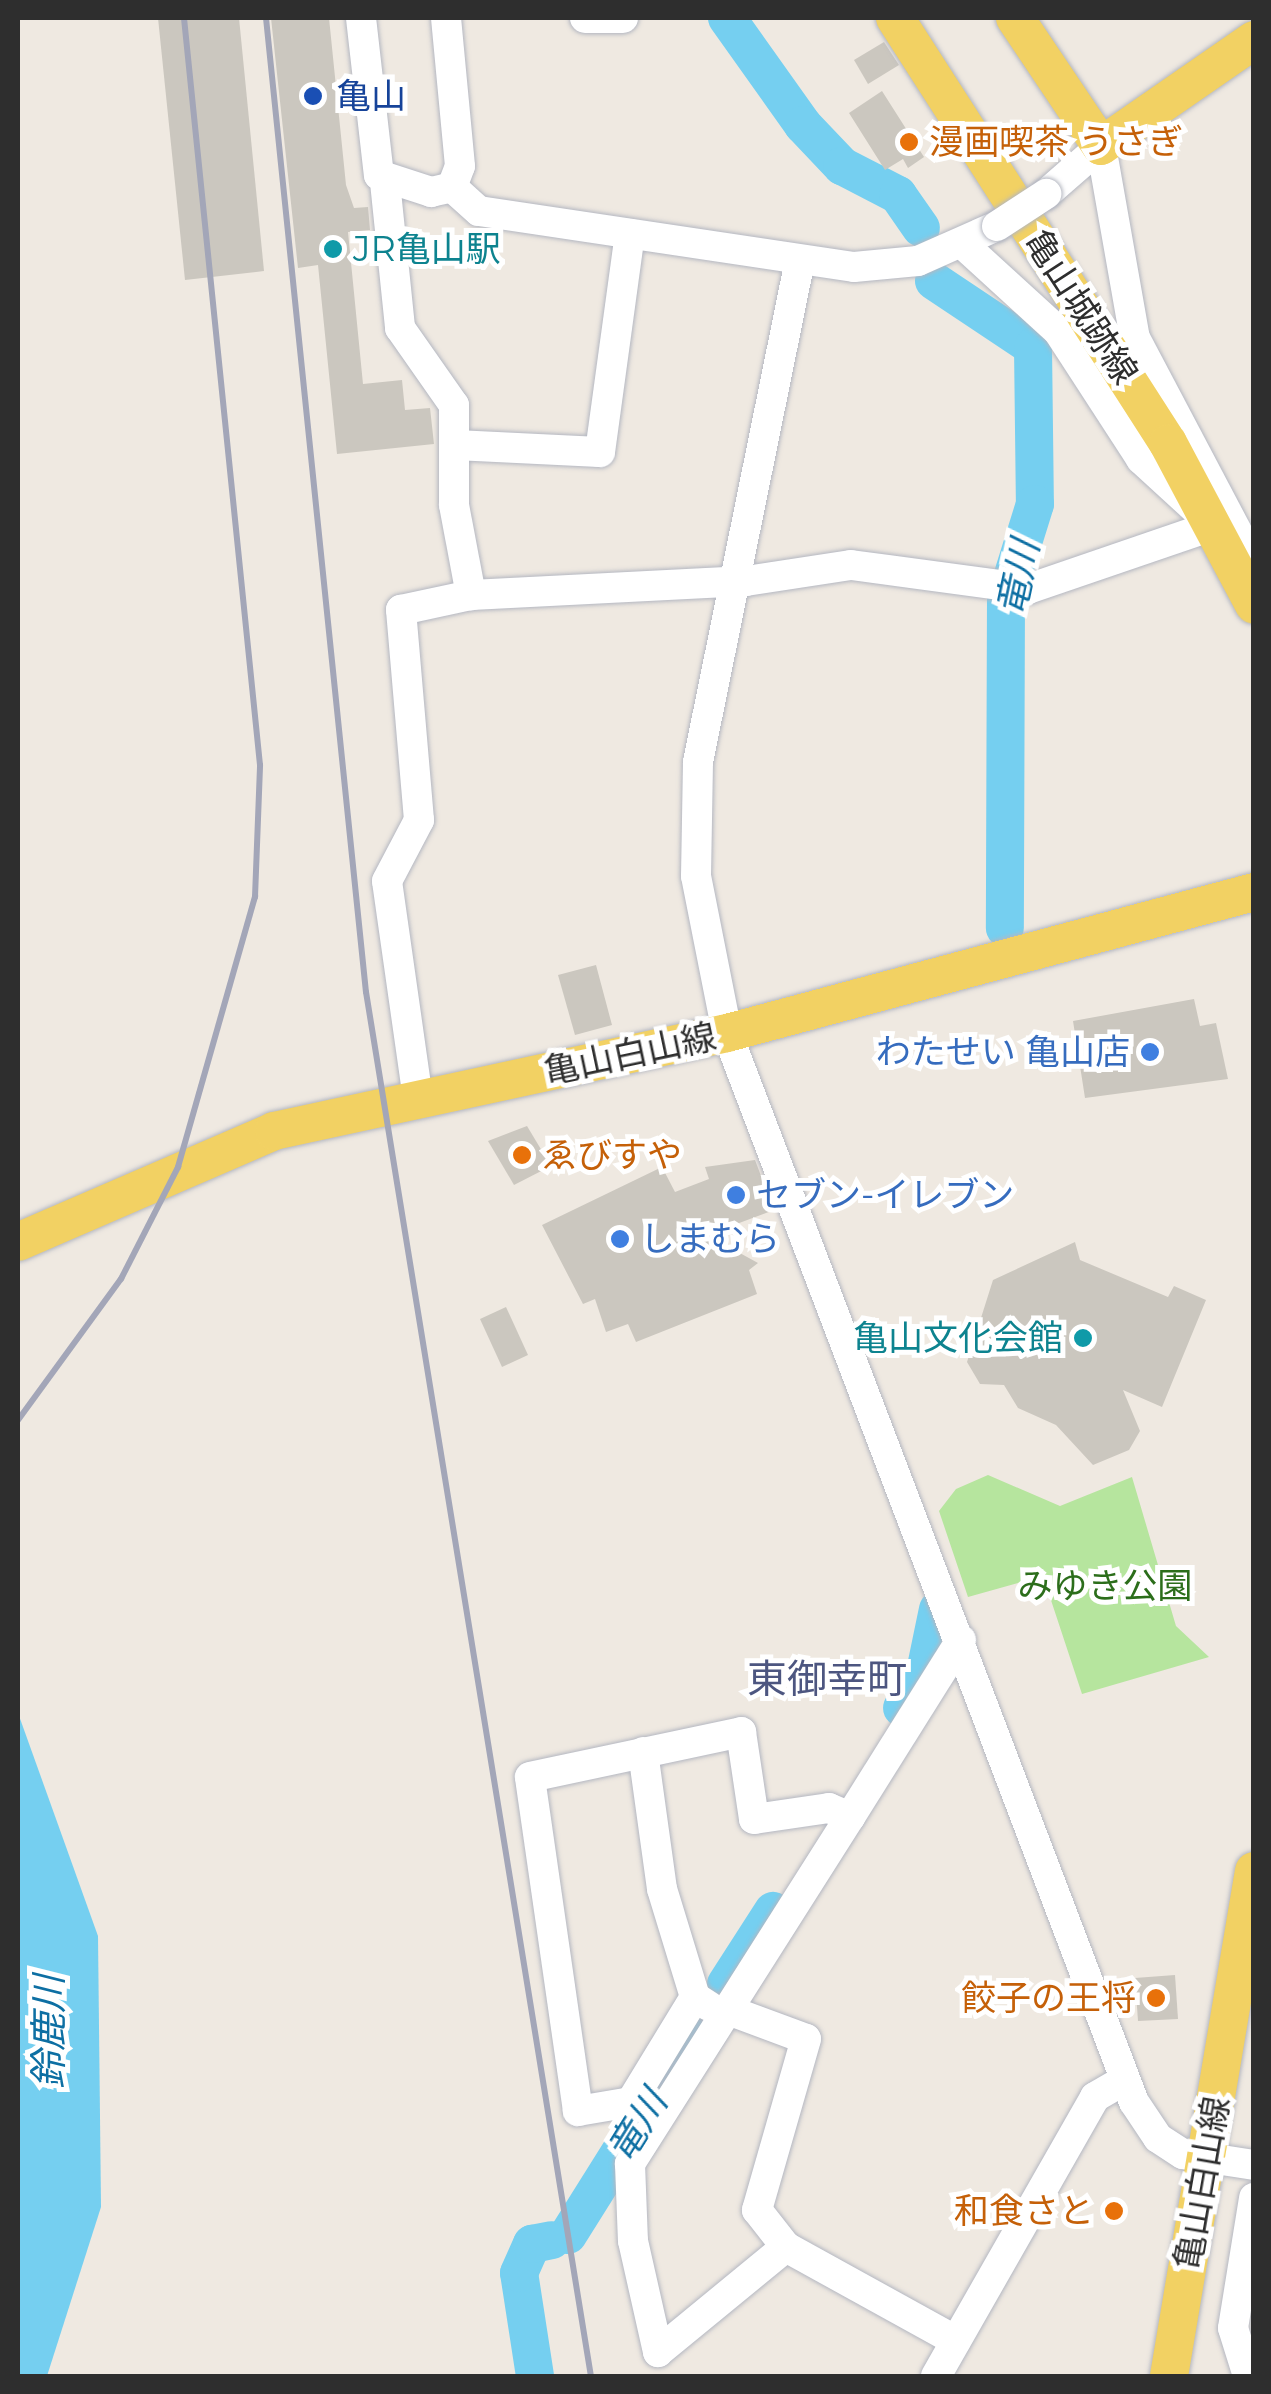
<!DOCTYPE html>
<html>
<head>
<meta charset="utf-8">
<style>
  body { margin:0 }
  #map { position:relative; width:1271px; height:2394px; overflow:hidden; background:#efe9e1; font-family:Montserrat,"Noto Sans JP",sans-serif }
  div>[style] { position:absolute }
  .green>* { inset:0; background:#b6e59e }
  .water>* { inset:0; background:#75cff0 }
  .river>* { height:38px; margin:-19px; padding:0 19px; transform-origin:19px; border-radius:19px; background:#75cff0 }
  .building>* { inset:0; background:#cbc7bf }
  .roads { filter:drop-shadow(0 0 2px #b4b7c1) drop-shadow(0 0 2px #b4b7c1) }
  .minor>* { height:30px; margin:-15px; padding:0 15px; transform-origin:15px; border-radius:15px; background:#fff }
  .major>* { height:38px; margin:-19px; padding:0 19px; transform-origin:19px; border-radius:19px; background:#f2d163 }
  .rail>* { height:6px; margin:-3px; padding:0 3px; transform-origin:3px; border-radius:3px; background:#a3a6b8 }
  .bridges { filter:drop-shadow(0 0 2px #b4b7c1) drop-shadow(0 0 2px #b4b7c1) }
  .minor-bridge>* { height:30px; margin:-15px; padding:0 15px; transform-origin:15px; border-radius:15px; background:#fff }
  .dots>* { width:28px; height:28px; translate:-50% -50%; box-sizing:border-box; border:5px solid #fff; border-radius:50% }
  span { translate:-50% -50%; white-space:nowrap; text-align:center; line-height:1.15; -webkit-text-stroke:10px #fff; paint-order:stroke }
  .transit-label { font-size:35px; color:#164399 }
  .left { translate:0 -50%; text-align:left }
  .food-label { font-size:35px; color:#c56008 }
  .right { translate:-100% -50%; text-align:right }
  .culture-label { font-size:35px; color:#0d838f }
  .street-label { font-size:35px; color:#2e2e2e }
  .shop-label { font-size:35px; color:#366cbe }
  .park-label { font-size:35px; color:#2c6e1b }
  .water-label { font-size:38px; color:#0d6fa3; font-style:italic }
  .quarter-label { font-size:40px; color:#4d5680 }
  .frame { position:absolute; inset:0; border:20px solid #2e2e2e; pointer-events:none }
</style>
</head>
<body>
<div id="map">
  <div class="green">
    <i style="clip-path:polygon(988px 1475px,1060px 1506px,1132px 1477px,1176px 1626px,1209px 1657px,1082px 1694px,1043px 1576px,968px 1597px,939px 1511px,956px 1489px)"></i>
  </div>
  <div class="water">
    <i style="clip-path:polygon(18px 1713px,98px 1936px,101px 2207px,47px 2376px,18px 2376px)"></i>
  </div>
  <div class="river">
    <i style="left:727px;top:18px;width:131px;rotate:54.6deg"></i>
    <i style="left:803px;top:125px;width:57px;rotate:46.4deg"></i>
    <i style="left:842px;top:166px;width:63px;rotate:27.4deg"></i>
    <i style="left:898px;top:195px;width:40px;rotate:55.1deg"></i>
    <i style="left:934px;top:281px;width:119px;rotate:33.7deg"></i>
    <i style="left:1033px;top:347px;width:157px;rotate:89.3deg"></i>
    <i style="left:1035px;top:504px;width:97px;rotate:107.3deg"></i>
    <i style="left:1006px;top:597px;width:331px;rotate:90.2deg"></i>
    <i style="left:902px;top:1708px;width:43px;rotate:-57.4deg"></i>
    <i style="left:925px;top:1672px;width:64px;rotate:-78.3deg"></i>
    <i style="left:726px;top:1984px;width:87px;rotate:-57.2deg"></i>
    <i style="left:568px;top:2235px;width:257px;rotate:-57.9deg"></i>
    <i style="left:535px;top:2376px;width:104px;rotate:-98.8deg"></i>
    <i style="left:519px;top:2273px;width:32px;rotate:-66deg"></i>
    <i style="left:532px;top:2244px;width:20px;rotate:-11deg"></i>
  </div>
  <div class="building">
    <i style="clip-path:polygon(158px 18px,239px 18px,264px 271px,185px 280px)"></i>
    <i style="clip-path:polygon(271px 18px,329px 18px,346px 185px,354px 208px,368px 207px,370px 230px,348px 232px,363px 384px,402px 380px,405px 410px,430px 408px,434px 444px,337px 454px,318px 265px,298px 268px)"></i>
    <i style="clip-path:polygon(884px 42px,899px 65px,868px 84px,854px 60px)"></i>
    <i style="clip-path:polygon(882px 91px,924px 157px,908px 168px,903px 159px,885px 170px,849px 113px)"></i>
    <i style="clip-path:polygon(596px 965px,612px 1025px,575px 1035px,558px 975px)"></i>
    <i style="clip-path:polygon(1194px 999px,1200px 1026px,1216px 1023px,1228px 1079px,1085px 1098px,1073px 1021px)"></i>
    <i style="clip-path:polygon(527px 1126px,551px 1166px,514px 1185px,488px 1141px)"></i>
    <i style="clip-path:polygon(755px 1160px,774px 1210px,707px 1235px,758px 1263px,749px 1270px,757px 1294px,636px 1342px,628px 1324px,606px 1332px,595px 1299px,583px 1304px,542px 1225px,662px 1167px,675px 1192px,709px 1179px,705px 1167px)"></i>
    <i style="clip-path:polygon(1075px 1242px,1080px 1260px,1168px 1297px,1174px 1286px,1206px 1300px,1162px 1407px,1123px 1390px,1140px 1431px,1129px 1450px,1093px 1465px,1056px 1425px,1018px 1408px,1004px 1385px,980px 1384px,967px 1362px,993px 1280px)"></i>
    <i style="clip-path:polygon(506px 1307px,528px 1355px,502px 1367px,480px 1319px)"></i>
    <i style="clip-path:polygon(1175px 1975px,1178px 2019px,1138px 2021px,1135px 1978px)"></i>
  </div>
  <div class="roads">
    <div class="minor">
      <i style="left:361px;top:18px;width:158px;rotate:83.5deg"></i>
      <i style="left:379px;top:175px;width:55px;rotate:18.1deg"></i>
      <i style="left:431px;top:192px;width:22px;rotate:-13deg"></i>
      <i style="left:452px;top:187px;width:22px;rotate:-69deg"></i>
      <i style="left:460px;top:166px;width:149px;rotate:-95.4deg"></i>
      <i style="left:585px;top:18px;width:38px"></i>
      <i style="left:1101px;top:146px;width:195px;rotate:80deg"></i>
      <i style="left:1135px;top:338px;width:255px;rotate:62.2deg"></i>
      <i style="left:385px;top:182px;width:147px;rotate:84.1deg"></i>
      <i style="left:400px;top:328px;width:94px;rotate:55deg"></i>
      <i style="left:454px;top:405px;width:100px;rotate:90deg"></i>
      <i style="left:454px;top:505px;width:92px;rotate:79.3deg"></i>
      <i style="left:452px;top:187px;width:36px;rotate:42deg"></i>
      <i style="left:479px;top:211px;width:379px;rotate:8.5deg"></i>
      <i style="left:854px;top:267px;width:64px;rotate:-5.4deg"></i>
      <i style="left:918px;top:261px;width:86px;rotate:-23.9deg"></i>
      <i style="left:1046px;top:194px;width:73px;rotate:-41.1deg"></i>
      <i style="left:966px;top:247px;width:125px;rotate:42.4deg"></i>
      <i style="left:1058px;top:331px;width:153px;rotate:57deg"></i>
      <i style="left:1141px;top:459px;width:81px;rotate:42.5deg"></i>
      <i style="left:800px;top:260px;width:512px;rotate:101.49deg"></i>
      <i style="left:698px;top:762px;width:114px;rotate:91deg"></i>
      <i style="left:696px;top:876px;width:160px;rotate:78.8deg"></i>
      <i style="left:727px;top:1033px;width:1144px;rotate:69.16deg"></i>
      <i style="left:1134px;top:2102px;width:43px;rotate:56.3deg"></i>
      <i style="left:1158px;top:2138px;width:30px;rotate:33deg"></i>
      <i style="left:1183px;top:2154px;width:72px;rotate:8.8deg"></i>
      <i style="left:455px;top:445px;width:145px;rotate:2.8deg"></i>
      <i style="left:600px;top:452px;width:220px;rotate:-82.2deg"></i>
      <i style="left:418px;top:1099px;width:220px;rotate:-98.1deg"></i>
      <i style="left:387px;top:881px;width:69px;rotate:-62.3deg"></i>
      <i style="left:419px;top:820px;width:211px;rotate:-94.9deg"></i>
      <i style="left:401px;top:610px;width:72px;rotate:-12.1deg"></i>
      <i style="left:471px;top:595px;width:275px;rotate:-2.9deg"></i>
      <i style="left:746px;top:581px;width:106px;rotate:-8.7deg"></i>
      <i style="left:851px;top:565px;width:179px;rotate:7.7deg"></i>
      <i style="left:1028px;top:589px;width:198px;rotate:-18.9deg"></i>
      <i style="left:643px;top:1752px;width:138px;rotate:82.1deg"></i>
      <i style="left:662px;top:1889px;width:113px;rotate:73deg"></i>
      <i style="left:695px;top:1997px;width:17px;rotate:33deg"></i>
      <i style="left:850px;top:1817px;width:411px;rotate:122.4deg"></i>
      <i style="left:630px;top:2164px;width:77px;rotate:87.8deg"></i>
      <i style="left:633px;top:2241px;width:114px;rotate:77.3deg"></i>
      <i style="left:658px;top:2352px;width:166px;rotate:-39.4deg"></i>
      <i style="left:786px;top:2247px;width:194px;rotate:28.9deg"></i>
      <i style="left:695px;top:1997px;width:123px;rotate:121.4deg"></i>
      <i style="left:631px;top:2102px;width:54px;rotate:170.4deg"></i>
      <i style="left:578px;top:2111px;width:337px;rotate:-98.2deg"></i>
      <i style="left:530px;top:1777px;width:216px;rotate:-12deg"></i>
      <i style="left:741px;top:1732px;width:88px;rotate:81.5deg"></i>
      <i style="left:754px;top:1819px;width:76px;rotate:-8.3deg"></i>
      <i style="left:829px;top:1808px;width:23px;rotate:23deg"></i>
      <i style="left:850px;top:1817px;width:209px;rotate:-57.9deg"></i>
      <i style="left:728px;top:2010px;width:83px;rotate:20.4deg"></i>
      <i style="left:806px;top:2039px;width:178px;rotate:106deg"></i>
      <i style="left:757px;top:2210px;width:47px;rotate:51.9deg"></i>
      <i style="left:936px;top:2376px;width:321px;rotate:-60.3deg"></i>
      <i style="left:1095px;top:2097px;width:34px;rotate:-30deg"></i>
      <i style="left:1248px;top:2376px;width:50px;rotate:-107.4deg"></i>
      <i style="left:1233px;top:2328px;width:132px;rotate:-80.8deg"></i>
    </div>
    <div class="major">
      <i style="left:895px;top:18px;width:505px;rotate:57.29deg"></i>
      <i style="left:1168px;top:443px;width:183px;rotate:62deg"></i>
      <i style="left:1015px;top:18px;width:154px;rotate:56.1deg"></i>
      <i style="left:1101px;top:146px;width:186px;rotate:-34.7deg"></i>
      <i style="left:18px;top:1242px;width:279px;rotate:-23.4deg"></i>
      <i style="left:274px;top:1131px;width:463px;rotate:-12.2deg"></i>
      <i style="left:727px;top:1033px;width:546px;rotate:-14.98deg"></i>
      <i style="left:1169px;top:2376px;width:512px;rotate:-80.45deg"></i>
    </div>
  </div>
  <div class="rail">
    <i style="left:266px;top:18px;width:979px;rotate:84.14deg"></i>
    <i style="left:366px;top:992px;width:1402px;rotate:80.77deg"></i>
    <i style="left:18px;top:1420px;width:175px;rotate:-53.9deg"></i>
    <i style="left:121px;top:1279px;width:126px;rotate:-63deg"></i>
    <i style="left:178px;top:1167px;width:281px;rotate:-74.1deg"></i>
    <i style="left:255px;top:897px;width:132px;rotate:-87.8deg"></i>
    <i style="left:260px;top:765px;width:751px;rotate:-95.81deg"></i>
  </div>
  <div class="bridges">
    <div class="minor-bridge">
      <i style="left:997px;top:226px;width:59px;rotate:-33.1deg"></i>
    </div>
  </div>
  <div class="dots">
    <i style="left:313px;top:96px;background:#1a4fb4"></i>
    <i style="left:909px;top:142px;background:#e8710a"></i>
    <i style="left:333px;top:249px;background:#0f9aa8"></i>
    <i style="left:1150px;top:1052px;background:#3f7fe0"></i>
    <i style="left:522px;top:1155px;background:#e8710a"></i>
    <i style="left:736px;top:1195px;background:#3f7fe0"></i>
    <i style="left:620px;top:1239px;background:#3f7fe0"></i>
    <i style="left:1083px;top:1338px;background:#0f9aa8"></i>
    <i style="left:1156px;top:1998px;background:#e8710a"></i>
    <i style="left:1114px;top:2211px;background:#e8710a"></i>
  </div>
  <div class="transit-label">
    <span class="left" style="left:336px;top:96px">亀山</span>
  </div>
  <div class="food-label">
    <span class="left" style="left:929px;top:142px">漫画喫茶 うさぎ</span>
    <span class="left" style="left:542px;top:1155px">ゑびすや</span>
    <span class="right" style="left:1136px;top:1998px">餃子の王将</span>
    <span class="right" style="left:1094px;top:2211px">和食さと</span>
  </div>
  <div class="culture-label">
    <span class="left" style="left:353px;top:249px">JR亀山駅</span>
    <span class="right" style="left:1063px;top:1338px">亀山文化会館</span>
  </div>
  <div class="street-label">
    <span style="left:1081px;top:307px;rotate:57deg">亀山城跡線</span>
    <span style="left:630px;top:1054px;rotate:-12deg">亀山白山線</span>
    <span style="left:1202px;top:2183px;rotate:-80deg">亀山白山線</span>
  </div>
  <div class="shop-label">
    <span class="right" style="left:1130px;top:1052px">わたせい 亀山店</span>
    <span class="left" style="left:756px;top:1195px">セブン-イレブン</span>
    <span class="left" style="left:640px;top:1239px">しまむら</span>
  </div>
  <div class="park-label">
    <span style="left:1105px;top:1586px">みゆき公園</span>
  </div>
  <div class="water-label">
    <span style="left:1018px;top:578px;rotate:-78deg">竜川</span>
    <span style="left:49px;top:2032px;rotate:-90deg">鈴鹿川</span>
    <span style="left:637px;top:2126px;rotate:-58deg">竜川</span>
  </div>
  <div class="quarter-label">
    <span style="left:827px;top:1679px">東御幸町</span>
  </div>
  <div class="frame"></div>
</div>
</body>
</html>
